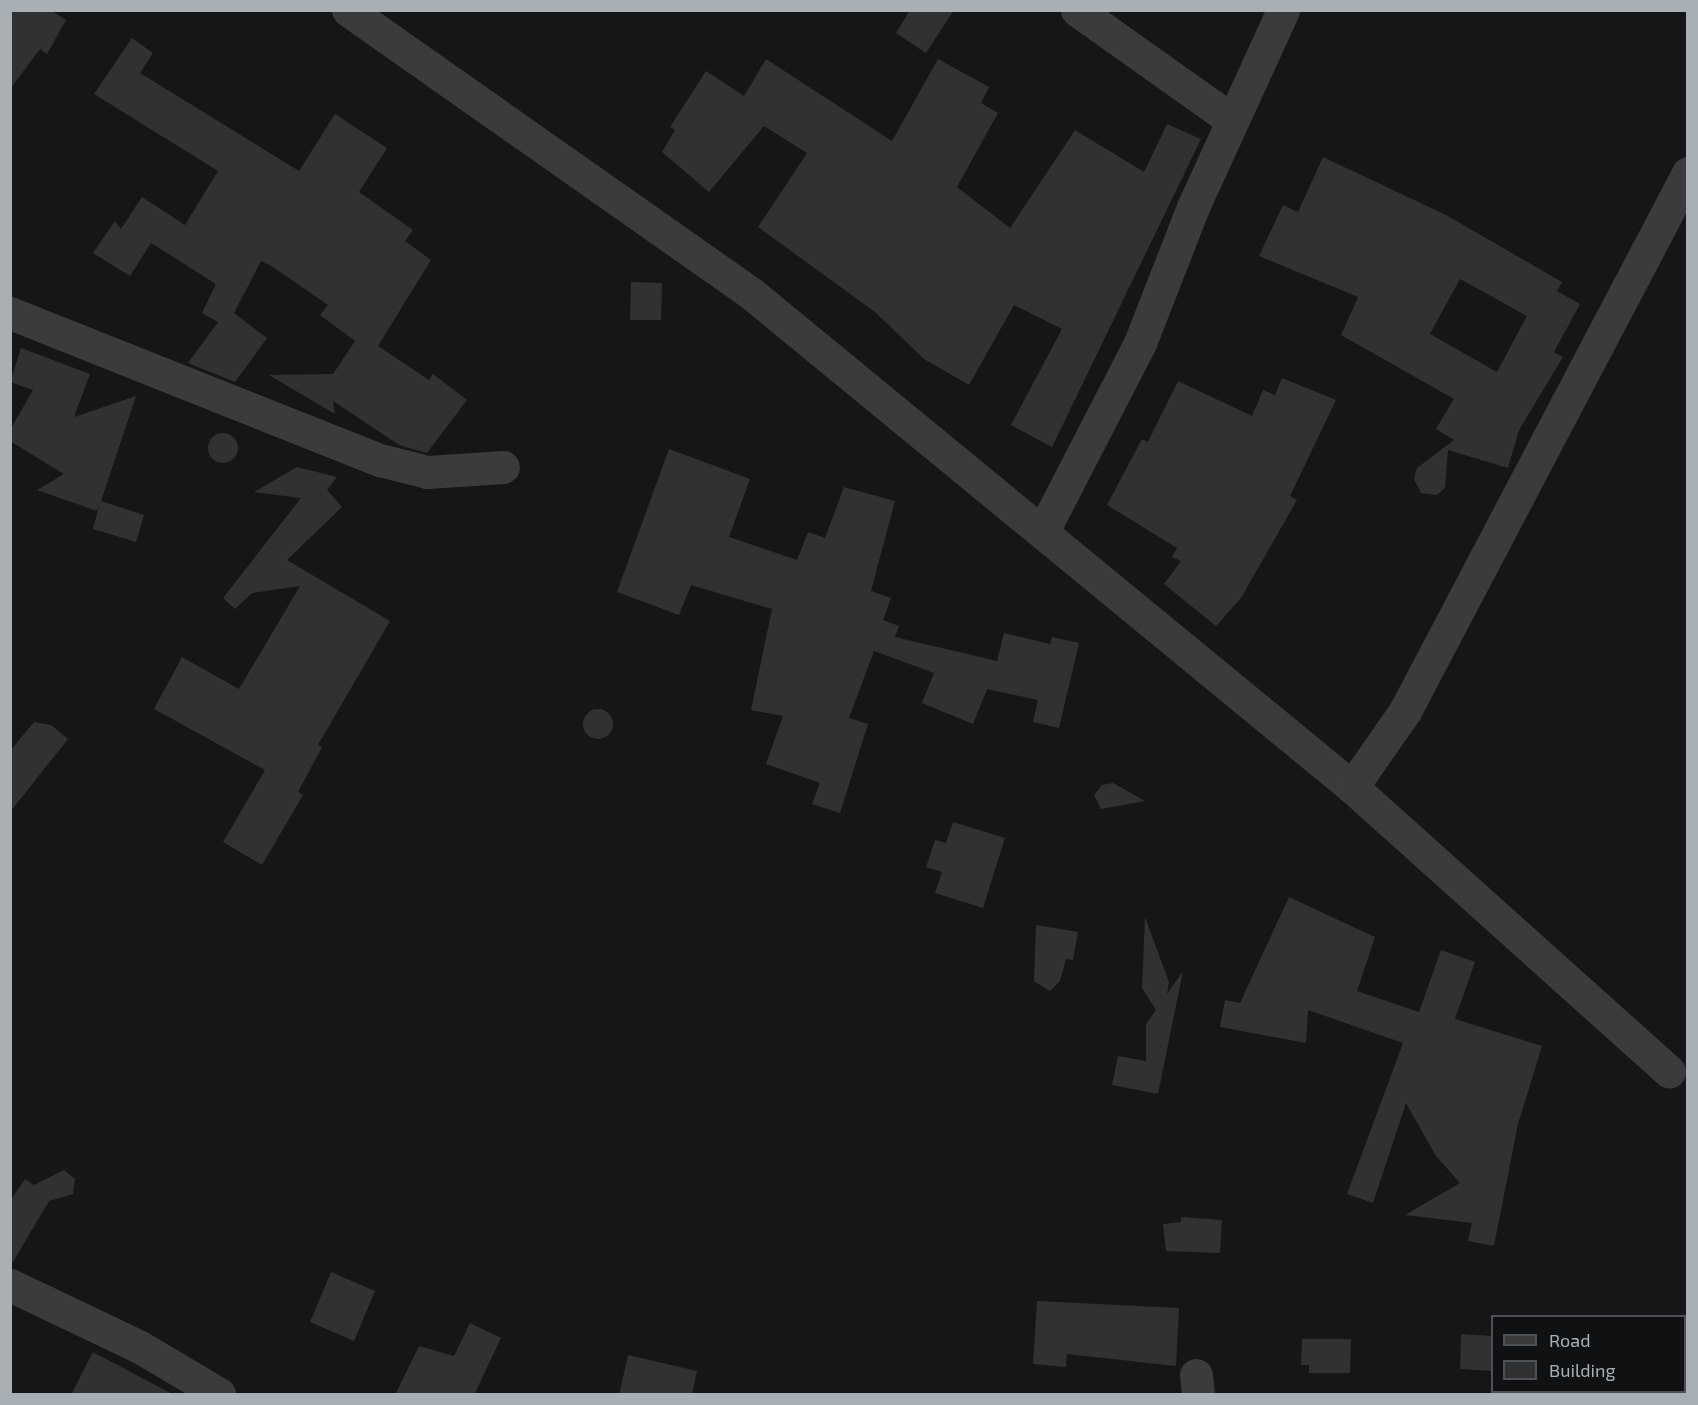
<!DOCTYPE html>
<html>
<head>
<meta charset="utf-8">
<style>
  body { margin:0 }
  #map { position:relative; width:1698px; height:1405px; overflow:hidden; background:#151617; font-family:"Exo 2",sans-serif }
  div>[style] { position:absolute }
  .building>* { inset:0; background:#303133 }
  .round { border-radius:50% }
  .minor>* { height:33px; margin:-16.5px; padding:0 16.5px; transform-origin:16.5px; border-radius:16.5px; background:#393b3d }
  span { translate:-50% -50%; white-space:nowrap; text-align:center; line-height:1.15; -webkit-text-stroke:4.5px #101112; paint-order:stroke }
  .frame { position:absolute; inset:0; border:12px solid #a8b0b5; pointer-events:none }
  .legend { position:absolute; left:1491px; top:1315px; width:195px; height:78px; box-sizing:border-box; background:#101112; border:2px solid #4d5153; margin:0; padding:8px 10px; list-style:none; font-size:18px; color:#a8b0b5 }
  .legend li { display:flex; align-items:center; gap:12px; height:30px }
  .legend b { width:30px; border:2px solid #4d5153 }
</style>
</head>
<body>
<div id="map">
  <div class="building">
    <i style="clip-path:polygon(10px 10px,50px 10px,66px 20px,47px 54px,40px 49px,10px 89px)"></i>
    <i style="clip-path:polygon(910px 10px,954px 10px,926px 53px,896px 33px)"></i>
    <i style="clip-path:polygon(132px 38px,153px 53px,140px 73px,299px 171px,335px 114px,387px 148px,359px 192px,413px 230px,405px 241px,431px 260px,378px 346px,429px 380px,433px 374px,467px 400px,427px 453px,399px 445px,333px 401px,335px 414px,269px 375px,333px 374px,355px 341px,320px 315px,328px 305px,273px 267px,261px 261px,234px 313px,267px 338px,235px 382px,188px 363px,218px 322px,202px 313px,216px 284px,151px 243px,130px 276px,93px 253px,115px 221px,121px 229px,142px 197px,185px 225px,218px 171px,94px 94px)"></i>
    <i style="clip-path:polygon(766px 59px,892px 141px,938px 59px,989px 87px,981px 103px,998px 113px,957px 187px,1010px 228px,1075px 130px,1144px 172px,1167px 124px,1201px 139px,1052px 447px,1011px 425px,1062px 329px,1014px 305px,969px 385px,924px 359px,875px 312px,758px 227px,807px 153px,764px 126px,709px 192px,662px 152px,675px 130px,670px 127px,706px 71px,744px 96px)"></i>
    <i style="clip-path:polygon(evenodd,1323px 157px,1446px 215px,1562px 282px,1557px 291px,1580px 304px,1554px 352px,1563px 357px,1519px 430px,1508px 468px,1448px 450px,1445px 488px,1437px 495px,1421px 493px,1414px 479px,1417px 468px,1454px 440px,1436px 429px,1454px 399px,1341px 335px,1358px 297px,1259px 256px,1283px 205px,1298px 212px,1323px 157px,1460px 279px,1527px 316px,1497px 372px,1430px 334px,1460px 279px)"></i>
    <i style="clip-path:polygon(631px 282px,662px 283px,661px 320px,630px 320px)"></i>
    <i style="clip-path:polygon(21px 348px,90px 374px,74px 417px,136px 396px,101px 501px,144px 515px,136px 542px,93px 529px,100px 502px,97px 511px,37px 490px,64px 474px,10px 441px,10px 430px,33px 390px,10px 382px)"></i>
    <i style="clip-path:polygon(1282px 378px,1336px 400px,1290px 496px,1297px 500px,1241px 598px,1216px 626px,1164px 584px,1181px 561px,1172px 557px,1177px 548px,1107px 505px,1142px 439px,1148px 442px,1178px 381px,1252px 416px,1263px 390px,1275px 395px)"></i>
    <i class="round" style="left:208px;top:433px;width:30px;height:30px"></i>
    <i style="clip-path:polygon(669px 449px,750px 479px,729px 537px,797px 560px,808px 532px,825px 538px,844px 487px,895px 501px,871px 591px,891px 598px,883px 620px,899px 626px,895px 637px,997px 661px,1004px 633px,1050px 644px,1052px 637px,1079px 643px,1059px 728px,1033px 722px,1038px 700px,987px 689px,973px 724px,922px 703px,934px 673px,874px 651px,849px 718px,868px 724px,840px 813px,812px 804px,820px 783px,766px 764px,783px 716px,751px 710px,772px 609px,691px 585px,679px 615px,617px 592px)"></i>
    <i style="clip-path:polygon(297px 467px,337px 477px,327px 490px,342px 507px,287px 560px,390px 621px,318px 745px,322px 747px,298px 792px,303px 795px,262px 865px,223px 842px,265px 770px,154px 709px,182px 657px,239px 689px,300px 586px,252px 593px,235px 609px,223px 598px,301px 498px,254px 492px)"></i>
    <i class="round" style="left:583px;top:709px;width:30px;height:30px"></i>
    <i style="clip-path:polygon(34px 722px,51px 725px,68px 739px,10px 812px,10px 751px)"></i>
    <i style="clip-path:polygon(1113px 783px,1145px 801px,1101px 809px,1094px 795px,1102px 785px)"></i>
    <i style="clip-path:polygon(953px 822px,1005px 838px,983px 908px,935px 893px,942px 872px,926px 867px,935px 840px,946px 843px)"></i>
    <i style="clip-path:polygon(1289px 897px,1375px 937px,1357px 991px,1419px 1012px,1441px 950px,1475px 962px,1455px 1019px,1542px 1046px,1518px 1124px,1494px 1246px,1468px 1241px,1472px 1223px,1405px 1215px,1460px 1183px,1436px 1156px,1406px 1103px,1373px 1203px,1347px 1194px,1403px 1043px,1308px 1010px,1306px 1043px,1220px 1027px,1225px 1000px,1240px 1003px)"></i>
    <i style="clip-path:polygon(1145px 917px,1169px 982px,1167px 994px,1183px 971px,1158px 1094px,1112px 1085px,1118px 1056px,1146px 1061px,1146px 1024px,1156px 1010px,1142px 988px)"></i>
    <i style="clip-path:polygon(1036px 925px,1078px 932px,1073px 960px,1066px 959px,1060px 981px,1050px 991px,1034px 981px)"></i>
    <i style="clip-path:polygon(64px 1170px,75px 1179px,73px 1194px,49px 1201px,10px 1267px,10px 1201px,25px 1179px,34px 1185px)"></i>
    <i style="clip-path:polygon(1181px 1217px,1222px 1220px,1220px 1253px,1166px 1251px,1163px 1224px,1181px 1222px)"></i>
    <i style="clip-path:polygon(331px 1272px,375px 1291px,354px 1341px,310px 1322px)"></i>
    <i style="clip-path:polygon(1037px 1301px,1179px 1308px,1176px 1366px,1067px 1354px,1066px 1367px,1033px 1364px)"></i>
    <i style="clip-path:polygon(470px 1323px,501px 1338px,474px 1395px,395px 1395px,419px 1346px,454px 1356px)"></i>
    <i style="clip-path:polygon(1461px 1334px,1492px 1336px,1492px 1371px,1460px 1369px)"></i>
    <i style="clip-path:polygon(1302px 1339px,1351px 1339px,1350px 1373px,1309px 1373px,1309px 1365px,1301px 1365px)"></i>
    <i style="clip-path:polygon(93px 1352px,174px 1395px,71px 1395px)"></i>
    <i style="clip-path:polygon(628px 1355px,697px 1371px,692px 1395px,619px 1395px)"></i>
  </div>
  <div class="minor">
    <i style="left:348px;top:10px;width:494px;rotate:35.1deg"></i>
    <i style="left:752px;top:294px;width:777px;rotate:39.41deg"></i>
    <i style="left:1352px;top:787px;width:426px;rotate:41.9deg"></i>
    <i style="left:1077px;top:10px;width:190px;rotate:35.4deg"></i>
    <i style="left:10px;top:313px;width:398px;rotate:21.7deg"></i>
    <i style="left:380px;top:460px;width:49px;rotate:14.3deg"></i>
    <i style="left:427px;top:472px;width:76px;rotate:-3.8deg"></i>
    <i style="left:1044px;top:529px;width:209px;rotate:-62.7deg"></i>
    <i style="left:1140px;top:343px;width:146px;rotate:-68.7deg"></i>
    <i style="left:1193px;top:207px;width:217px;rotate:-65.4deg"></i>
    <i style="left:1352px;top:787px;width:93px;rotate:-55.1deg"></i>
    <i style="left:1405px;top:711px;width:608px;rotate:-62.25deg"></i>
    <i style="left:10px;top:1285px;width:144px;rotate:25.5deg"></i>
    <i style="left:140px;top:1347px;width:92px;rotate:30.7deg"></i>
    <i style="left:1196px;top:1375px;width:19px;rotate:84deg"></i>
  </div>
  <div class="frame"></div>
  <ul class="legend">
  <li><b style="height:8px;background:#393b3d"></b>Road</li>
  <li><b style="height:16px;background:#303133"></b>Building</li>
  </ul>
</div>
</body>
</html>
